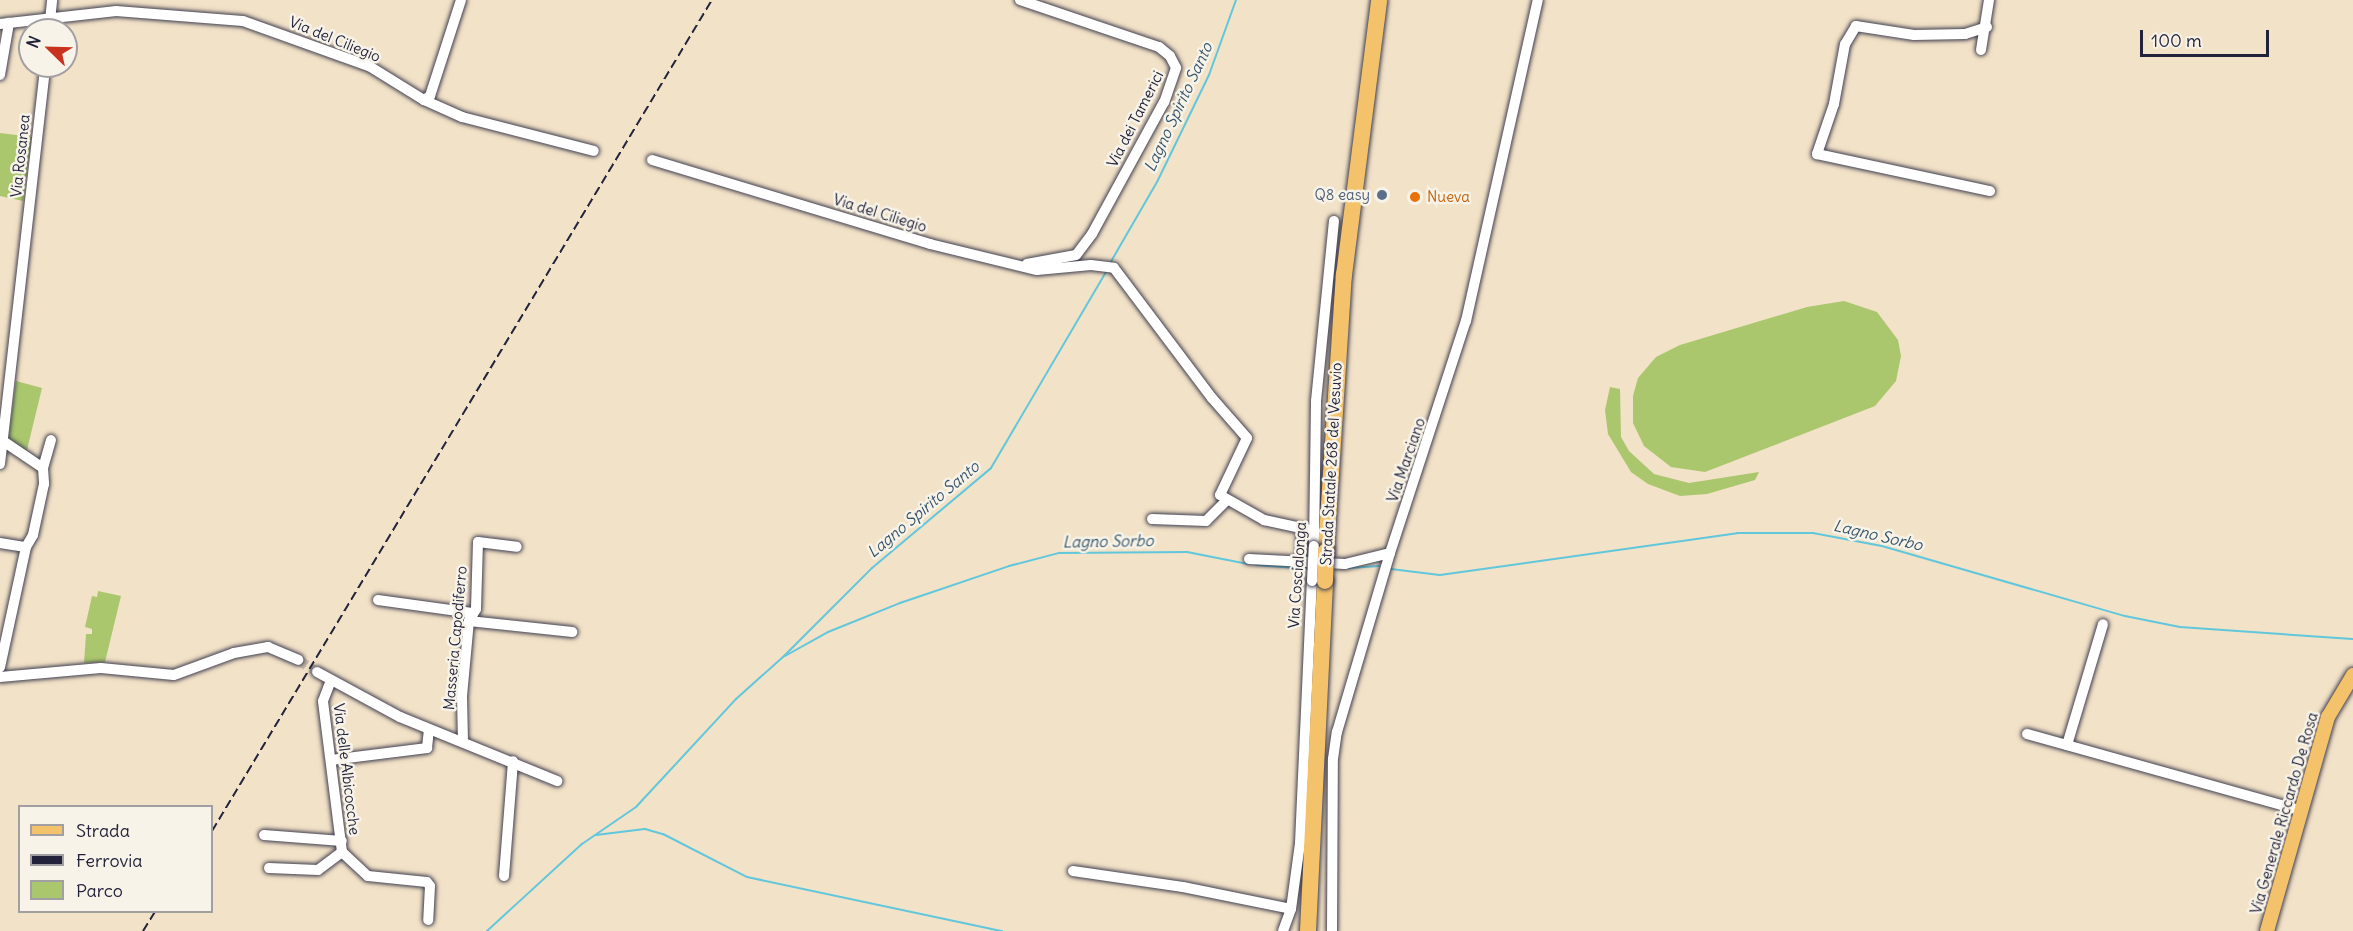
<!DOCTYPE html>
<html>
<head>
<meta charset="utf-8">
<style>
  body { margin:0 }
  #map { position:relative; width:2353px; height:931px; overflow:hidden; background:#f2e2c7; font-family:Delius,sans-serif }
  div>[style] { position:absolute }
  .green>* { inset:0; background:#aac76e }
  .stream>* { height:2px; margin:-1px; padding:0 1px; transform-origin:1px; border-radius:1px; background:#60c7dc }
  .minor-tunnel>* { height:10px; margin-top:-5px; transform-origin:0; background:repeating-linear-gradient(90deg,#c8bcab 0 10px,transparent 0 15px) }
  .roads { filter:drop-shadow(0 0 2px #413f50) drop-shadow(0 0 2px #413f50) }
  .minor>* { height:10px; margin:-5px; padding:0 5px; transform-origin:5px; border-radius:5px; background:#fff }
  .major>* { height:14px; margin:-7px; padding:0 7px; transform-origin:7px; border-radius:7px; background:#f3c26a }
  .highway>* { height:16px; margin:-8px; padding:0 8px; transform-origin:8px; border-radius:8px; background:#f3c26a }
  .rail>* { height:2px; margin-top:-1px; transform-origin:0; background:repeating-linear-gradient(90deg,#22223b 0 9px,transparent 0 13.5px) }
  .bridges { filter:drop-shadow(0 0 2px #413f50) drop-shadow(0 0 2px #413f50) }
  .minor-bridge>* { height:10px; margin:-5px; padding:0 5px; transform-origin:5px; border-radius:5px; background:#fff }
  .highway-bridge>* { height:16px; margin:-8px; padding:0 8px; transform-origin:8px; border-radius:8px; background:#f3c26a }
  .dots>* { width:16px; height:16px; translate:-50% -50%; box-sizing:border-box; border:3px solid #f7f3e8; border-radius:50% }
  span { translate:-50% -50%; white-space:nowrap; text-align:center; line-height:1.15; -webkit-text-stroke:5px #f7f3e8; paint-order:stroke }
  .street-label { font-size:15px; color:#22223b }
  .service-label { font-size:15px; color:#4e5e75 }
  .right { translate:-100% -50%; text-align:right }
  .food-label { font-size:15px; color:#c56008 }
  .left { translate:0 -50%; text-align:left }
  .water-label { font-size:16px; color:#35546b; font-style:italic }
  .legend { position:absolute; left:18px; top:805px; width:195px; height:108px; box-sizing:border-box; background:#f7f3e8; border:2px solid #a29fa3; margin:0; padding:8px 10px; list-style:none; font-size:18px; color:#22223b }
  .legend li { display:flex; align-items:center; gap:12px; height:30px }
  .legend b { width:30px; border:2px solid #a29fa3 }
  .north { position:absolute; left:18px; top:18px; width:60px; height:60px; box-sizing:border-box; background:#f7f3e8; border:2px solid #a29fa3; border-radius:50%; rotate:293deg; font-size:16px; font-weight:700; line-height:24px; text-align:center; color:#22223b }
  .north::after { content:''; display:block; margin:auto; width:21px; height:27px; background:#c8321e; clip-path:polygon(50% 0,100% 100%,50% 72%,0 100%) }
  .scale { position:absolute; left:2140px; top:30px; width:129px; height:27px; box-sizing:border-box; border:3px solid #22223b; border-top:0; padding-left:8px; font-size:18px; line-height:21px; white-space:nowrap; color:#22223b; -webkit-text-stroke:4px #f7f3e8; paint-order:stroke }
</style>
</head>
<body>
<div id="map">
  <div class="green">
    <i style="clip-path:polygon(0 133px,32px 137px,23px 201px,0 196px)"></i>
    <i style="clip-path:polygon(1844px 301px,1877px 312px,1898px 340px,1901px 356px,1896px 381px,1875px 406px,1705px 472px,1671px 467px,1644px 446px,1633px 423px,1633px 396px,1638px 378px,1656px 357px,1680px 345px,1807px 307px)"></i>
    <i style="clip-path:polygon(16px 381px,42px 388px,26px 454px,8px 442px)"></i>
    <i style="clip-path:polygon(1610px 387px,1620px 389px,1621px 437px,1629px 451px,1654px 474px,1689px 483px,1759px 472px,1755px 480px,1707px 494px,1680px 496px,1648px 484px,1631px 472px,1608px 434px,1605px 410px)"></i>
    <i style="clip-path:polygon(98px 591px,121px 596px,105px 662px,84px 663px,86px 634px,92px 634px,92px 629px,85px 627px,92px 596px,97px 597px)"></i>
  </div>
  <div class="stream">
    <i style="left:1109px;top:265px;width:98px;rotate:-60deg"></i>
    <i style="left:1158px;top:180px;width:117px;rotate:-64.1deg"></i>
    <i style="left:1209px;top:75px;width:80px;rotate:-70.2deg"></i>
    <i style="left:1256px;top:565px;width:54px;rotate:4.2deg"></i>
    <i style="left:1349px;top:568px;width:30px;rotate:-4deg"></i>
    <i style="left:1391px;top:569px;width:49px;rotate:7deg"></i>
    <i style="left:1440px;top:575px;width:300px;rotate:-8deg"></i>
    <i style="left:1737px;top:533px;width:76px"></i>
    <i style="left:1813px;top:533px;width:70px;rotate:10.7deg"></i>
    <i style="left:1882px;top:546px;width:253px;rotate:16.1deg"></i>
    <i style="left:2125px;top:616px;width:56px;rotate:11.3deg"></i>
    <i style="left:2180px;top:627px;width:173px;rotate:4deg"></i>
    <i style="left:785px;top:656px;width:49px;rotate:-29.2deg"></i>
    <i style="left:828px;top:632px;width:78px;rotate:-21.9deg"></i>
    <i style="left:900px;top:603px;width:115px;rotate:-18.7deg"></i>
    <i style="left:1009px;top:566px;width:52px;rotate:-14.6deg"></i>
    <i style="left:1059px;top:553px;width:128px;rotate:-0.4deg"></i>
    <i style="left:1187px;top:552px;width:62px;rotate:11.1deg"></i>
    <i style="left:596px;top:835px;width:49px;rotate:-7deg"></i>
    <i style="left:645px;top:829px;width:19px;rotate:16deg"></i>
    <i style="left:663px;top:834px;width:94px;rotate:27.1deg"></i>
    <i style="left:747px;top:877px;width:261px;rotate:12deg"></i>
    <i style="left:487px;top:931px;width:129px;rotate:-42.5deg"></i>
    <i style="left:582px;top:844px;width:65px;rotate:-34.4deg"></i>
    <i style="left:636px;top:807px;width:147px;rotate:-47.2deg"></i>
    <i style="left:736px;top:699px;width:63px;rotate:-41.8deg"></i>
    <i style="left:783px;top:657px;width:126px;rotate:-45deg"></i>
    <i style="left:872px;top:568px;width:155px;rotate:-40deg"></i>
    <i style="left:991px;top:468px;width:229px;rotate:-59.6deg"></i>
  </div>
  <div class="minor-tunnel">
    <i style="left:298px;top:660px;width:22px;rotate:32deg"></i>
  </div>
  <div class="roads">
    <div class="minor">
      <i style="left:1020px;top:0;width:147px;rotate:18.7deg"></i>
      <i style="left:1159px;top:47px;width:14px;rotate:39deg"></i>
      <i style="left:1170px;top:56px;width:13px;rotate:63deg"></i>
      <i style="left:1176px;top:68px;width:36px;rotate:109deg"></i>
      <i style="left:1164px;top:102px;width:150px;rotate:118.6deg"></i>
      <i style="left:1092px;top:234px;width:26px;rotate:127deg"></i>
      <i style="left:1076px;top:255px;width:50px;rotate:169.6deg"></i>
      <i style="left:0;top:24px;width:117px;rotate:-6.4deg"></i>
      <i style="left:116px;top:11px;width:127px;rotate:4.5deg"></i>
      <i style="left:243px;top:21px;width:134px;rotate:19.7deg"></i>
      <i style="left:369px;top:66px;width:65px;rotate:31.7deg"></i>
      <i style="left:424px;top:100px;width:42px;rotate:24.1deg"></i>
      <i style="left:462px;top:117px;width:136px;rotate:14.4deg"></i>
      <i style="left:1987px;top:27px;width:23px;rotate:162deg"></i>
      <i style="left:1965px;top:34px;width:51px;rotate:178.9deg"></i>
      <i style="left:1914px;top:35px;width:59px;rotate:-171.2deg"></i>
      <i style="left:1856px;top:26px;width:21px;rotate:121deg"></i>
      <i style="left:1845px;top:44px;width:61px;rotate:100.4deg"></i>
      <i style="left:1834px;top:104px;width:53px;rotate:108.8deg"></i>
      <i style="left:1817px;top:154px;width:177px;rotate:12.1deg"></i>
      <i style="left:49px;top:30px;width:30px;rotate:-84deg"></i>
      <i style="left:1981px;top:50px;width:51px;rotate:-80.9deg"></i>
      <i style="left:0;top:75px;width:53px;rotate:-80.2deg"></i>
      <i style="left:424px;top:100px;width:7px;rotate:-34deg"></i>
      <i style="left:430px;top:96px;width:101px;rotate:-72.1deg"></i>
      <i style="left:652px;top:160px;width:290px;rotate:16.8deg"></i>
      <i style="left:930px;top:244px;width:110px;rotate:13.7deg"></i>
      <i style="left:1037px;top:270px;width:54px;rotate:-5.3deg"></i>
      <i style="left:1091px;top:265px;width:23px;rotate:7deg"></i>
      <i style="left:1114px;top:268px;width:163px;rotate:53deg"></i>
      <i style="left:1212px;top:398px;width:53px;rotate:48.8deg"></i>
      <i style="left:1247px;top:438px;width:63px;rotate:115.3deg"></i>
      <i style="left:1220px;top:495px;width:51px;rotate:29.6deg"></i>
      <i style="left:1264px;top:520px;width:52px;rotate:12.2deg"></i>
      <i style="left:3px;top:441px;width:48px;rotate:34deg"></i>
      <i style="left:43px;top:468px;width:16px;rotate:86deg"></i>
      <i style="left:44px;top:484px;width:52px;rotate:102.2deg"></i>
      <i style="left:33px;top:535px;width:14px;rotate:120deg"></i>
      <i style="left:0;top:464px;width:401px;rotate:-83.5deg"></i>
      <i style="left:43px;top:468px;width:29px;rotate:-74deg"></i>
      <i style="left:1152px;top:519px;width:54px;rotate:2.1deg"></i>
      <i style="left:1206px;top:521px;width:30px;rotate:-45deg"></i>
      <i style="left:0;top:543px;width:26px;rotate:9deg"></i>
      <i style="left:26px;top:547px;width:123px;rotate:102.2deg"></i>
      <i style="left:1314px;top:546px;width:145px;rotate:-89.2deg"></i>
      <i style="left:1316px;top:401px;width:181px;rotate:-84.3deg"></i>
      <i style="left:1249px;top:559px;width:96px;rotate:3deg"></i>
      <i style="left:1345px;top:564px;width:46px;rotate:-13.7deg"></i>
      <i style="left:1301px;top:562px;width:34px;rotate:-88deg"></i>
      <i style="left:378px;top:600px;width:95px;rotate:7.9deg"></i>
      <i style="left:469px;top:621px;width:104px;rotate:6.1deg"></i>
      <i style="left:317px;top:672px;width:94px;rotate:28.5deg"></i>
      <i style="left:400px;top:717px;width:170px;rotate:22.2deg"></i>
      <i style="left:0;top:677px;width:101px;rotate:-5.1deg"></i>
      <i style="left:101px;top:668px;width:73px;rotate:5.5deg"></i>
      <i style="left:174px;top:675px;width:64px;rotate:-20.1deg"></i>
      <i style="left:234px;top:653px;width:35px;rotate:-10deg"></i>
      <i style="left:268px;top:647px;width:33px;rotate:23deg"></i>
      <i style="left:2027px;top:734px;width:286px;rotate:15.6deg"></i>
      <i style="left:463px;top:741px;width:45px;rotate:-91.3deg"></i>
      <i style="left:462px;top:696px;width:75px;rotate:-84.7deg"></i>
      <i style="left:469px;top:621px;width:14px;rotate:-60deg"></i>
      <i style="left:476px;top:609px;width:67px;rotate:-88.3deg"></i>
      <i style="left:478px;top:542px;width:39px;rotate:7deg"></i>
      <i style="left:2067px;top:745px;width:126px;rotate:-73.4deg"></i>
      <i style="left:331px;top:760px;width:97px;rotate:-7.1deg"></i>
      <i style="left:427px;top:748px;width:18px;rotate:-84deg"></i>
      <i style="left:264px;top:835px;width:78px;rotate:4.4deg"></i>
      <i style="left:342px;top:852px;width:35px;rotate:43deg"></i>
      <i style="left:368px;top:876px;width:59px;rotate:5.8deg"></i>
      <i style="left:427px;top:882px;width:5px;rotate:53deg"></i>
      <i style="left:430px;top:886px;width:34px;rotate:93deg"></i>
      <i style="left:269px;top:868px;width:49px;rotate:2.3deg"></i>
      <i style="left:318px;top:870px;width:30px;rotate:-37deg"></i>
      <i style="left:342px;top:852px;width:152px;rotate:-97.2deg"></i>
      <i style="left:323px;top:701px;width:22px;rotate:-69deg"></i>
      <i style="left:1073px;top:871px;width:111px;rotate:8.3deg"></i>
      <i style="left:1183px;top:887px;width:110px;rotate:11.5deg"></i>
      <i style="left:504px;top:876px;width:115px;rotate:-85.5deg"></i>
      <i style="left:1283px;top:931px;width:23px;rotate:-70deg"></i>
      <i style="left:1291px;top:909px;width:67px;rotate:-82.2deg"></i>
      <i style="left:1300px;top:843px;width:262px;rotate:-87.4deg"></i>
      <i style="left:1332px;top:931px;width:172px;rotate:-89.7deg"></i>
      <i style="left:1333px;top:759px;width:27px;rotate:-82deg"></i>
      <i style="left:1337px;top:732px;width:187px;rotate:-73.5deg"></i>
      <i style="left:1390px;top:553px;width:244px;rotate:-71.9deg"></i>
      <i style="left:1466px;top:321px;width:329px;rotate:-77.4deg"></i>
    </div>
    <div class="major">
      <i style="left:2267px;top:931px;width:223px;rotate:-74.1deg"></i>
      <i style="left:2328px;top:717px;width:49px;rotate:-59.2deg"></i>
    </div>
    <div class="highway">
      <i style="left:1326px;top:551px;width:277px;rotate:-86.3deg"></i>
      <i style="left:1344px;top:275px;width:277px;rotate:-82.7deg"></i>
      <i style="left:1308px;top:931px;width:350px;rotate:-87.2deg"></i>
    </div>
  </div>
  <div class="rail">
    <i style="left:212px;top:831px;width:970px;rotate:-58.97deg"></i>
    <i style="left:143px;top:931px;width:22px;rotate:-58deg"></i>
  </div>
  <div class="bridges">
    <div class="minor-bridge">
      <i style="left:1312px;top:581px;width:35px;rotate:-87deg"></i>
    </div>
    <div class="highway-bridge">
      <i style="left:1325px;top:581px;width:30px;rotate:-88deg"></i>
    </div>
  </div>
  <div class="dots">
    <i style="left:1382px;top:195px;background:#5c6f8a"></i>
    <i style="left:1415px;top:197px;background:#e8710a"></i>
  </div>
  <div class="street-label">
    <span style="left:335px;top:39px;rotate:22deg">Via del Ciliegio</span>
    <span style="left:1135px;top:119px;rotate:-63deg">Via dei Tamerici</span>
    <span style="left:20px;top:156px;rotate:-84deg">Via Rosanea</span>
    <span style="left:880px;top:213px;rotate:17deg">Via del Ciliegio</span>
    <span style="left:1406px;top:460px;rotate:-71deg">Via Marciano</span>
    <span style="left:1331px;top:464px;rotate:-87deg">Strada Statale 268 del Vesuvio</span>
    <span style="left:1297px;top:575px;rotate:-86deg">Via Coscialonga</span>
    <span style="left:455px;top:638px;rotate:-85deg">Masseria Capodiferro</span>
    <span style="left:347px;top:769px;rotate:83deg">Via delle Albicocche</span>
    <span style="left:2284px;top:813px;rotate:-74deg">Via Generale Riccardo De Rosa</span>
  </div>
  <div class="service-label">
    <span class="right" style="left:1370px;top:195px">Q8 easy</span>
  </div>
  <div class="food-label">
    <span class="left" style="left:1427px;top:197px">Nueva</span>
  </div>
  <div class="water-label">
    <span style="left:1178px;top:107px;rotate:-65deg">Lagno Spirito Santo</span>
    <span style="left:923px;top:509px;rotate:-40deg">Lagno Spirito Santo</span>
    <span style="left:1878px;top:535px;rotate:13deg">Lagno Sorbo</span>
    <span style="left:1108px;top:541px;rotate:-1deg">Lagno Sorbo</span>
  </div>
  <ul class="legend">
  <li><b style="height:8px;background:#f3c26a"></b>Strada</li>
  <li><b style="height:8px;background:#22223b"></b>Ferrovia</li>
  <li><b style="height:16px;background:#aac76e"></b>Parco</li>
  </ul>
  <div class="north">N</div>
  <div class="scale">100 m</div>
</div>
</body>
</html>
